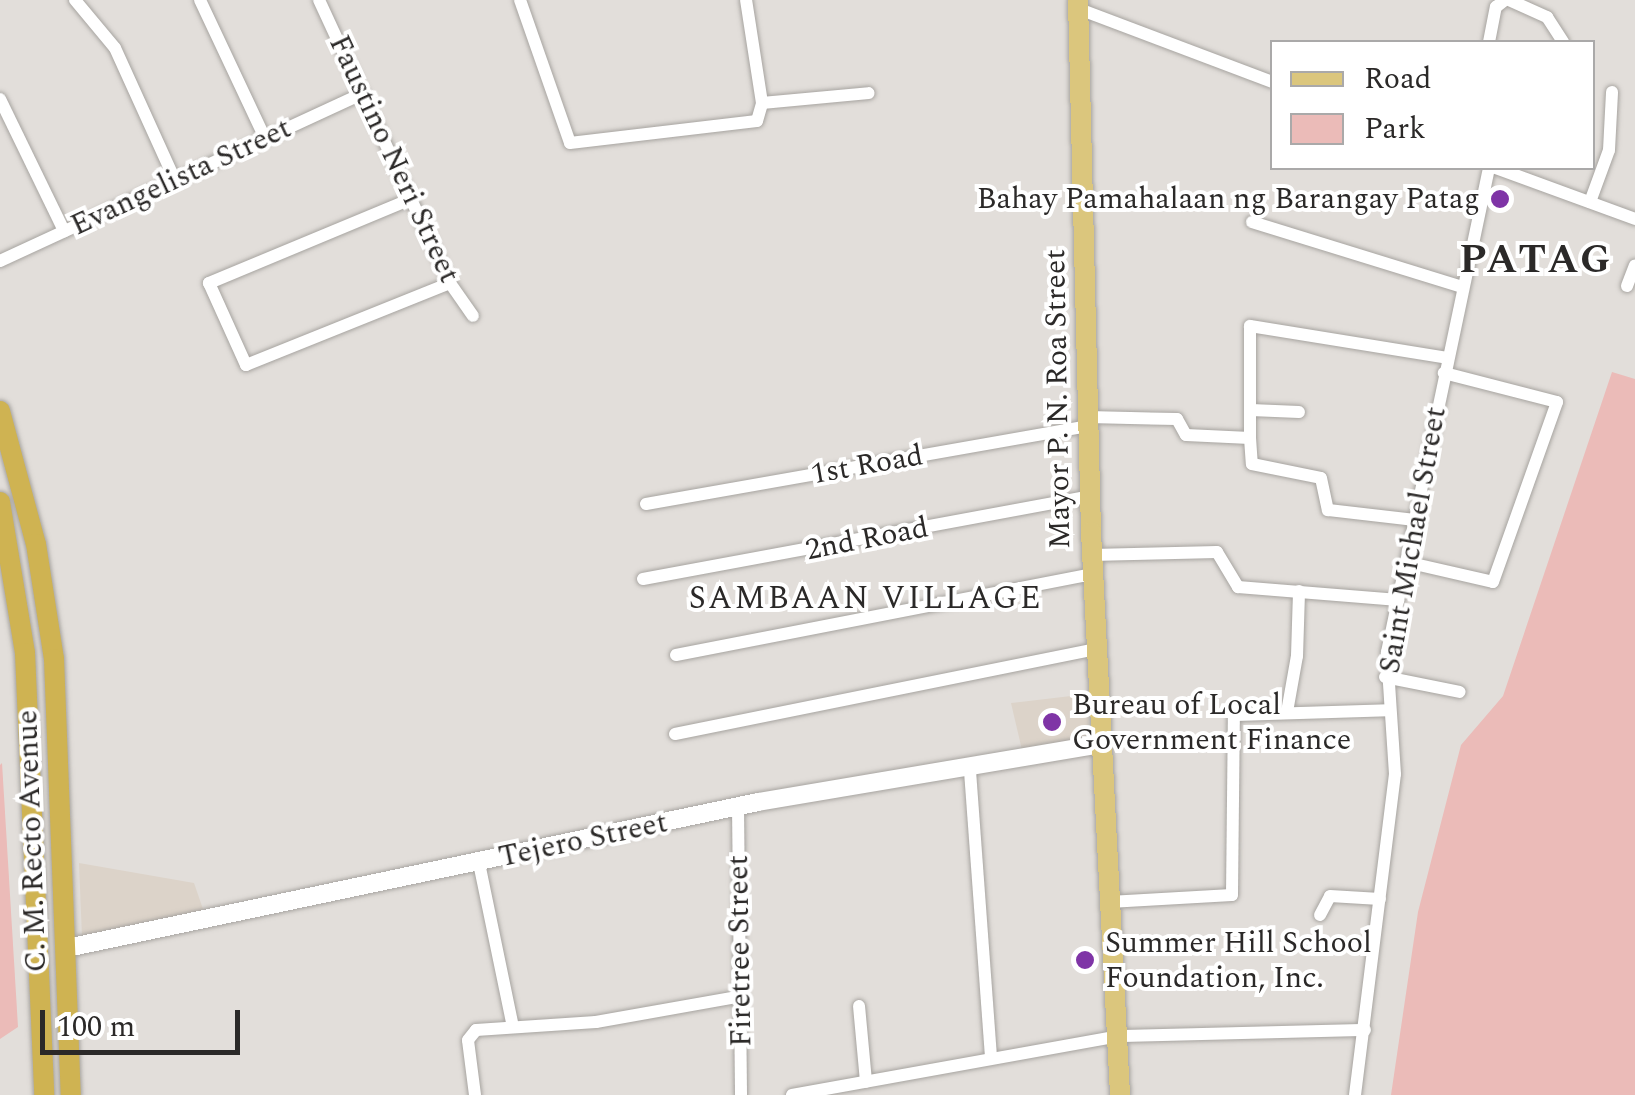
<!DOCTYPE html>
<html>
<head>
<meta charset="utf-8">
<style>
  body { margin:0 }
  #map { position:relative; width:1635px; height:1095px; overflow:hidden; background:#e2deda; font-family:Spectral,serif }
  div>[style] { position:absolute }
  .built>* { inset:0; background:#dcd3c9 }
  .green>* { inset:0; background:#ebbbb8 }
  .roads { filter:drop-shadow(0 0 2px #a7a4a0) drop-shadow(0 0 2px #a7a4a0) }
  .minor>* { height:12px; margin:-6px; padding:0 6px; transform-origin:6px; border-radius:6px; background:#fff }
  .secondary>* { height:18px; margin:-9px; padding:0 9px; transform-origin:9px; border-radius:9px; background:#fff }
  .primary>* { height:20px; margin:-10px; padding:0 10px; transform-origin:10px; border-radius:10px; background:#dbc67d }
  .trunk>* { height:20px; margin:-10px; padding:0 10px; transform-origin:10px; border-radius:10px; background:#cfb352 }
  .dots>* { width:28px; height:28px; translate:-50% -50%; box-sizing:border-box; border:5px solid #fff; border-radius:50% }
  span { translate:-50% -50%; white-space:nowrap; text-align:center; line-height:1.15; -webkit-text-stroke:8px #fff; paint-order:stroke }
  .street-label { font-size:30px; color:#2b2928 }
  .poi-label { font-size:30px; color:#2b2928 }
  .right { translate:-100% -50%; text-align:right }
  .left { translate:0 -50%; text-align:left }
  .neighbourhood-label { font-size:32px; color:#2b2928; letter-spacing:2.5px }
  .district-label { font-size:40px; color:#2b2928; font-weight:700; letter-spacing:2.5px }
  .legend { position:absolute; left:1270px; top:40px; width:325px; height:130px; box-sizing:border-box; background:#fff; border:2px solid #aaa9a9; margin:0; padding:12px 18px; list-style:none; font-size:30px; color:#2b2928 }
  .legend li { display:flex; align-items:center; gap:20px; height:50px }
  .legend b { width:50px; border:2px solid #aaa9a9 }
  .scale { position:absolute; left:40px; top:1010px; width:200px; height:45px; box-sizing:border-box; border:5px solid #2b2928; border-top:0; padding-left:12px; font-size:30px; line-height:35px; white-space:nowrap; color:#2b2928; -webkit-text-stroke:8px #fff; paint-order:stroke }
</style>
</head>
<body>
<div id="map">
  <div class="built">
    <i style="clip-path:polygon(1088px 694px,1089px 740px,1022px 750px,1011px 703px)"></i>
    <i style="clip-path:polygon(79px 863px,194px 883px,204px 912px,82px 937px)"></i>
  </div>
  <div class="green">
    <i style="clip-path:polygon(1612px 372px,1635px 379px,1635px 1095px,1391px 1095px,1418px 912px,1461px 745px,1503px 696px)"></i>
    <i style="clip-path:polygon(2px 763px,18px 1027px,0 1039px,0 765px)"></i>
  </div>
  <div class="roads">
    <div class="minor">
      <i style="left:75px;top:0;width:62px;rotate:50.2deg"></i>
      <i style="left:115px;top:48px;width:145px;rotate:65.6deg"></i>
      <i style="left:200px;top:0;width:153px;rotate:64.8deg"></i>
      <i style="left:319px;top:0;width:312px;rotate:65.2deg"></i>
      <i style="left:450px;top:283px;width:40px;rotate:55.1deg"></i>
      <i style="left:520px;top:0;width:151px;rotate:70.7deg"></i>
      <i style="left:570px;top:143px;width:188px;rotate:-6.7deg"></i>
      <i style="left:757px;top:121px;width:19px;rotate:-74deg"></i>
      <i style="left:762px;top:103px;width:104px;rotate:-98.8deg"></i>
      <i style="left:1509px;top:0;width:42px;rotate:24.1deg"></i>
      <i style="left:1547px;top:17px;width:30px;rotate:57deg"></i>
      <i style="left:1079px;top:9px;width:206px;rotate:20.7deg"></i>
      <i style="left:1489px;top:42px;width:36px;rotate:-79deg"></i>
      <i style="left:1496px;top:7px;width:11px;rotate:-38deg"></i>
      <i style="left:0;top:99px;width:147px;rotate:64.1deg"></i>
      <i style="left:762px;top:103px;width:107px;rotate:-5.3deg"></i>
      <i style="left:1496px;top:168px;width:148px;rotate:20.1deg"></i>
      <i style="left:411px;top:199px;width:219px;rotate:157.4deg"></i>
      <i style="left:209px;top:283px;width:90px;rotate:65.7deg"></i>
      <i style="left:246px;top:365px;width:220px;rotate:-21.9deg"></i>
      <i style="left:1590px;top:202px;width:55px;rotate:-69.9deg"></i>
      <i style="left:1609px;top:150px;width:58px;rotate:-87deg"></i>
      <i style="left:1252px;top:222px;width:220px;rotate:17.2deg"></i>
      <i style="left:0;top:261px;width:400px;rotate:-24.8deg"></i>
      <i style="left:1627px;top:286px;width:22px;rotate:-69deg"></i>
      <i style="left:1251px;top:410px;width:48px;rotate:2.4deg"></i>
      <i style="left:1088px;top:417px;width:89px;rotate:1.3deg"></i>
      <i style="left:1177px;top:419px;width:18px;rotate:61deg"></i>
      <i style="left:1186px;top:435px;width:64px;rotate:2.7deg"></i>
      <i style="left:1250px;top:438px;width:26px;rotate:86deg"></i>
      <i style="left:1252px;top:464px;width:70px;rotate:11.5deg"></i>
      <i style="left:1321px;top:478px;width:33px;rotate:78deg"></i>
      <i style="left:1328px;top:510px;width:88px;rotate:6.6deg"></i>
      <i style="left:1250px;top:438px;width:112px;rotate:-90deg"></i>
      <i style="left:1250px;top:326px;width:200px;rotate:9.2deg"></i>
      <i style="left:646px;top:504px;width:450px;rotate:-10deg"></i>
      <i style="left:1092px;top:555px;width:125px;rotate:-1.4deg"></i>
      <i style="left:1217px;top:552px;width:41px;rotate:59deg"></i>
      <i style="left:1238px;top:587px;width:161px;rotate:4.6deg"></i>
      <i style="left:1406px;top:562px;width:89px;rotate:12.9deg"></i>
      <i style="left:1493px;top:582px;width:191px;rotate:-70.4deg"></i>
      <i style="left:1557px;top:402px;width:117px;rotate:-165.6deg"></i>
      <i style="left:643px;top:579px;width:455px;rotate:-10.5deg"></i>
      <i style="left:676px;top:655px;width:425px;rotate:-11deg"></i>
      <i style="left:1385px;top:677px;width:76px;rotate:11.3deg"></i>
      <i style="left:1287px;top:712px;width:57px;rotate:-79.9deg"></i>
      <i style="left:1297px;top:656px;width:65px;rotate:-88.2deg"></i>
      <i style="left:675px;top:734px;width:429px;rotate:-11.4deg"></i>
      <i style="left:970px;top:771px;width:286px;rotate:85.8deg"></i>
      <i style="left:738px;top:806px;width:289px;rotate:89.4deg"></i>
      <i style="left:479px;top:863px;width:167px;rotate:78.3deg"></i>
      <i style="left:1109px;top:902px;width:123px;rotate:-3.3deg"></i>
      <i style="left:1232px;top:895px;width:180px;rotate:-89.4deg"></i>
      <i style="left:1234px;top:715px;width:156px;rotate:-1.8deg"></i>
      <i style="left:1320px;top:915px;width:21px;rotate:-62deg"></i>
      <i style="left:1330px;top:896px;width:50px;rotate:3.4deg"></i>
      <i style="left:859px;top:1006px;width:76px;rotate:84.7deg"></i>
      <i style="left:475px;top:1095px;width:55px;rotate:-97.3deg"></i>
      <i style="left:468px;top:1040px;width:13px;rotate:-51deg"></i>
      <i style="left:476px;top:1030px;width:120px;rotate:-3.8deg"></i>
      <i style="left:596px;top:1022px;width:148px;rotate:-10.1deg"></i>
      <i style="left:792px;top:1095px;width:332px;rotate:-10.2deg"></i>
      <i style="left:1119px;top:1036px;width:246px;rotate:-1.4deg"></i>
      <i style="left:1355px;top:1095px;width:323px;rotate:-82.9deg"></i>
      <i style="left:1395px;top:774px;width:122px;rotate:-93.8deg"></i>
      <i style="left:1387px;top:652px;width:495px;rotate:-78.1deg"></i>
    </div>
    <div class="secondary">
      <i style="left:67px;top:948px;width:706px;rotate:-11.93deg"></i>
      <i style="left:758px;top:802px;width:349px;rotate:-9.6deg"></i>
    </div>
    <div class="primary">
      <i style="left:1078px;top:0;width:532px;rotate:88.6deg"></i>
      <i style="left:1091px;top:532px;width:564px;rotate:87.05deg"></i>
    </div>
    <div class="trunk">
      <i style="left:0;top:411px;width:138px;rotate:74.9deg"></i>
      <i style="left:36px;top:544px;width:116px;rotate:81.1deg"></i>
      <i style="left:54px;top:659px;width:436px;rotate:87.8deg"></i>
      <i style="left:0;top:502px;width:153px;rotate:80.6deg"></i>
      <i style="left:25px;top:653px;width:442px;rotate:87.5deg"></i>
    </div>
  </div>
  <div class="dots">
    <i style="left:1500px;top:199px;background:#7f34a6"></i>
    <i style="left:1052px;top:722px;background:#7f34a6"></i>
    <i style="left:1085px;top:960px;background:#7f34a6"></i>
  </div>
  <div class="street-label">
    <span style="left:394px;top:159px;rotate:65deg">Faustino Neri Street</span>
    <span style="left:181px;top:177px;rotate:-25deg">Evangelista Street</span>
    <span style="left:1058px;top:399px;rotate:-91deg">Mayor P. N. Roa Street</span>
    <span style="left:867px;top:465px;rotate:-10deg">1st Road</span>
    <span style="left:867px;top:539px;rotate:-11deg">2nd Road</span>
    <span style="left:1413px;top:540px;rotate:-80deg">Saint Michael Street</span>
    <span style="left:583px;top:840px;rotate:-12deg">Tejero Street</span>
    <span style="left:32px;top:841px;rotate:-92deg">C. M. Recto Avenue</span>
    <span style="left:740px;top:951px;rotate:-91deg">Firetree Street</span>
  </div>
  <div class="poi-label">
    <span class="right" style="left:1480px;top:199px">Bahay Pamahalaan ng Barangay Patag</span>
    <span class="left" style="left:1072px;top:722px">Bureau of Local<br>Government Finance</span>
    <span class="left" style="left:1105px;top:960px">Summer Hill School<br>Foundation, Inc.</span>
  </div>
  <div class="neighbourhood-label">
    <span style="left:866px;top:599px">SAMBAAN VILLAGE</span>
  </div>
  <div class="district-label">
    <span style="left:1536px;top:261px">PATAG</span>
  </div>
  <ul class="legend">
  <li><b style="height:12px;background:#dbc67d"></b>Road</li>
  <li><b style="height:28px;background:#ebbbb8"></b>Park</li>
  </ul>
  <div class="scale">100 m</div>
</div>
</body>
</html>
